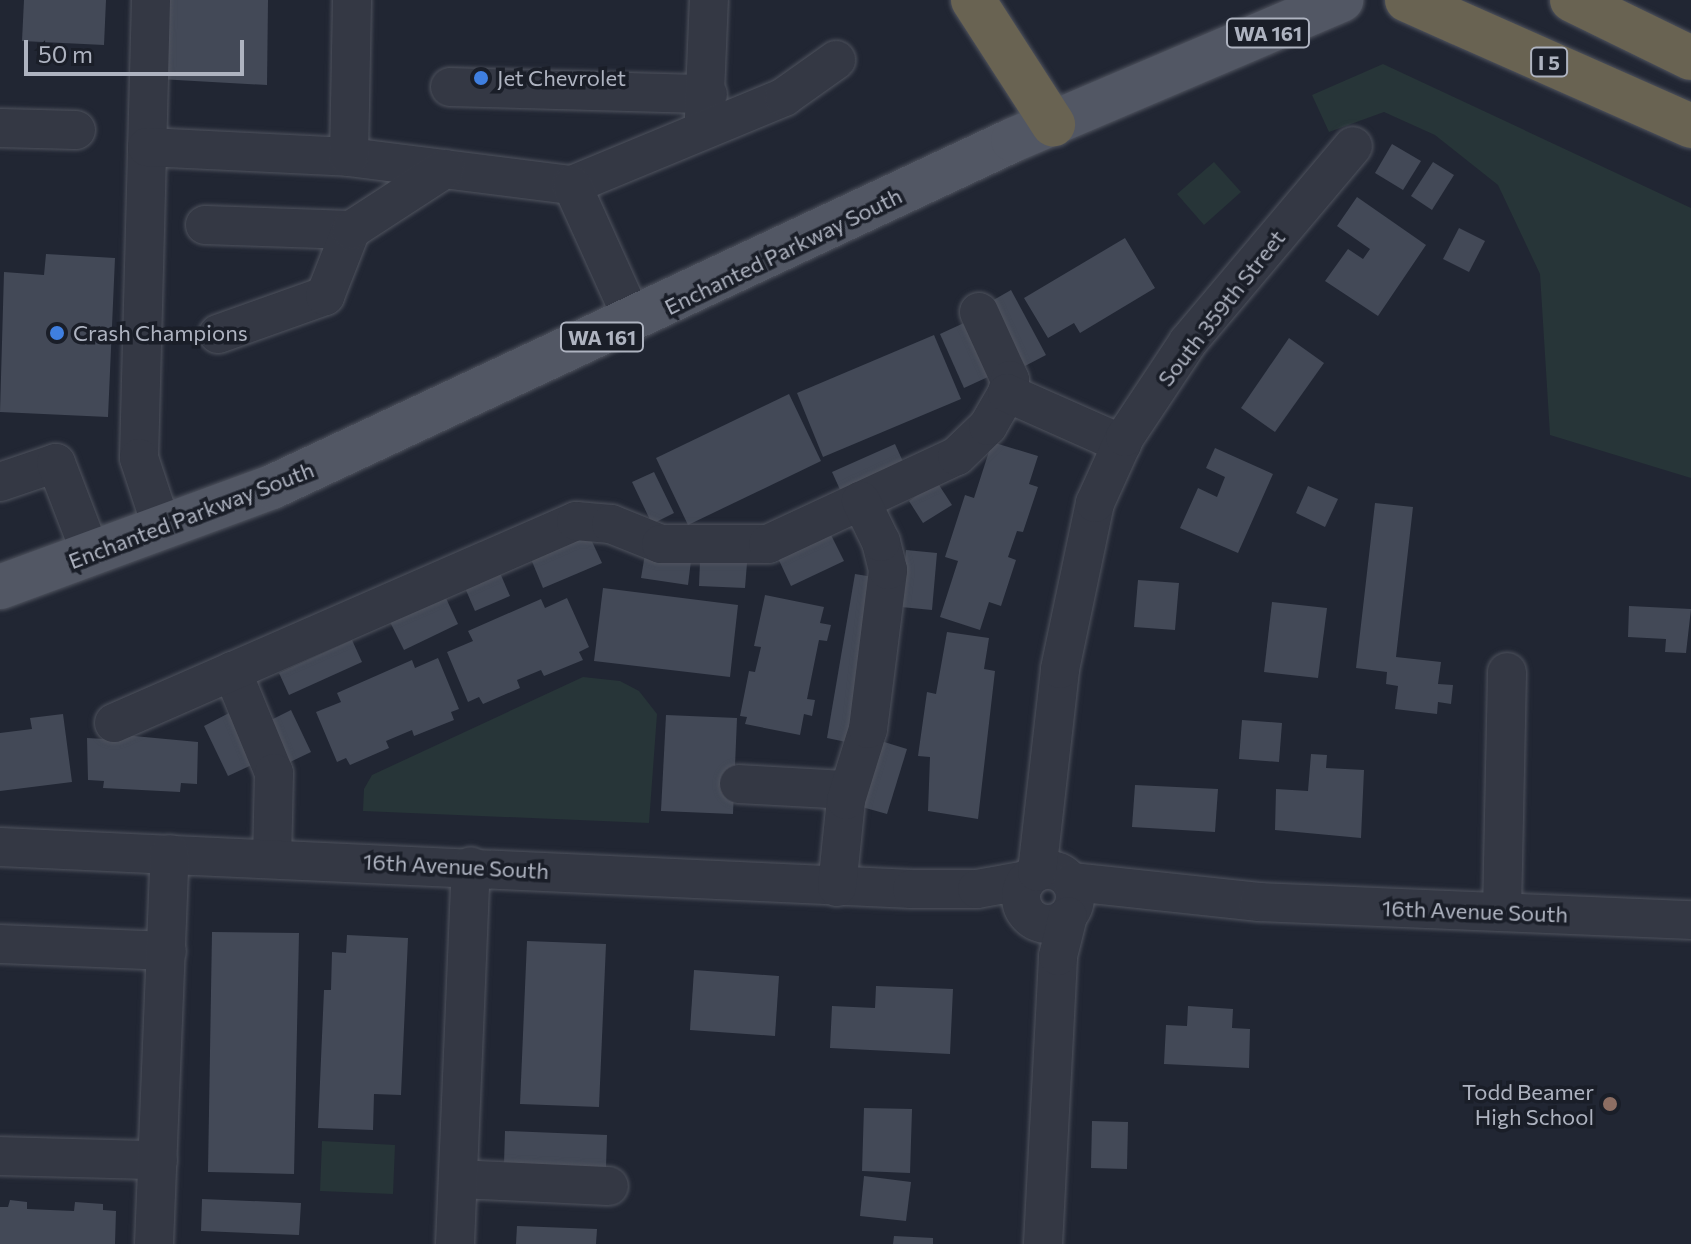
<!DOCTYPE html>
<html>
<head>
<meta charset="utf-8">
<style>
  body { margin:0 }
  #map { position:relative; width:1691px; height:1244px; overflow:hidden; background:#212633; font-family:Commissioner,sans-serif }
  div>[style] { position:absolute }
  .green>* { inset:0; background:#273538 }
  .building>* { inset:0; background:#434957 }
  .roads { filter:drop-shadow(0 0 2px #4f535e) drop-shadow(0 0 2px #4f535e) }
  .minor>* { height:38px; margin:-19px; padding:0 19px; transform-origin:19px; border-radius:19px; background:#343844 }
  .minor>.ring { margin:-19px; padding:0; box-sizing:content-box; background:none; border:38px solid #343844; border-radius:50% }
  .major>* { height:44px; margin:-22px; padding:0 22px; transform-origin:22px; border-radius:22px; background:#525764 }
  .highway>* { height:44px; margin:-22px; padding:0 22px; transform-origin:22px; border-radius:22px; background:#696352 }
  .dots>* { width:22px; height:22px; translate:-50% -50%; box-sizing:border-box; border:4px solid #1a1e28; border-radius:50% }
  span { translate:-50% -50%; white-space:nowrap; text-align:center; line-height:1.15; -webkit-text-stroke:7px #1a1e28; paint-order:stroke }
  .shield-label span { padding:2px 6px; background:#1a1e28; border:2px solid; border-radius:6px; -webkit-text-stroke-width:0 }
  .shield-label { font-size:20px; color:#aeb3c0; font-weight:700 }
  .poi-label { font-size:22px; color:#aeb3c0 }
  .left { translate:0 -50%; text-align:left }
  .right { translate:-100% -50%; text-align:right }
  .street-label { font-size:22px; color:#aeb3c0 }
  .scale { position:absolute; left:24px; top:40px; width:220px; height:36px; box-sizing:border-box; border:4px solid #aeb3c0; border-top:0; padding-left:10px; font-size:24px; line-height:28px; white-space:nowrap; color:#aeb3c0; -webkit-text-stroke:6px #1a1e28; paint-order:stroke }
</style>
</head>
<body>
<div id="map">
  <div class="green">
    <i style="clip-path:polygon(1383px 64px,1691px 208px,1691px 478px,1550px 435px,1540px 274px,1498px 185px,1435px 135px,1384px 112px,1329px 132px,1312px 95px)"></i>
    <i style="clip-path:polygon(1214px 162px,1241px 192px,1204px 225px,1177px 194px)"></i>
    <i style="clip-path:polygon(583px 677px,620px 681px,639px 691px,657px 714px,649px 823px,363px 811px,364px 789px,372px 775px)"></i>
    <i style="clip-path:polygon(322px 1141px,395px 1145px,393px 1194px,320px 1191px)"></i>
  </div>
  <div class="building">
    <i style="clip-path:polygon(24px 0,106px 0,104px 45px,22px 41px)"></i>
    <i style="clip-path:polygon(163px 0,268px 0,267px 85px,159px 79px)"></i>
    <i style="clip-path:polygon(1392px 144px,1421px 161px,1403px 190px,1375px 173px)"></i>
    <i style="clip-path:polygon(1433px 162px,1454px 175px,1432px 210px,1411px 196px)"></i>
    <i style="clip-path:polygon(1357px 197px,1426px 245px,1378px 316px,1325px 281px,1348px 249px,1363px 259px,1370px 249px,1337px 226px)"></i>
    <i style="clip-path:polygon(1459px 228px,1485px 241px,1469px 272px,1443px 259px)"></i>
    <i style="clip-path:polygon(1125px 238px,1155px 288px,1080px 333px,1074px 323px,1048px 338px,1024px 298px)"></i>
    <i style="clip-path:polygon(46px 254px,115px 258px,108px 417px,0 412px,4px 272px,44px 275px)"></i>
    <i style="clip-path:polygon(1011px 290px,1046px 355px,1025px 366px,990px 302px)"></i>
    <i style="clip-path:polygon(966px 322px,990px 376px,964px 388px,940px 334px)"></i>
    <i style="clip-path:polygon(934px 335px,961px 399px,823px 457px,797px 393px)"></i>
    <i style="clip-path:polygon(1289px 338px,1324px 363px,1275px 432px,1241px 408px)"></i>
    <i style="clip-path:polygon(789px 394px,821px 461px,688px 525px,656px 458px)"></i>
    <i style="clip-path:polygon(992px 442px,1038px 456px,1029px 484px,1038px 487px,1023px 532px,1017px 531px,1008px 557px,1016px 560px,1001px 606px,989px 602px,980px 630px,940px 617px,958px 561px,945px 557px,965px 495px,974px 498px)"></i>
    <i style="clip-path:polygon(895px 444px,905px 466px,842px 494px,832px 472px)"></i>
    <i style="clip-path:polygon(1215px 448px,1273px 474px,1238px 553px,1180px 528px,1198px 488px,1217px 497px,1225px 477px,1206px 468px)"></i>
    <i style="clip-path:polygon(654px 472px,674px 513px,652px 524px,632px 482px)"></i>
    <i style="clip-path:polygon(937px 482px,952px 505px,923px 523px,909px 501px)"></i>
    <i style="clip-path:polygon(1308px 486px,1338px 499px,1325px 527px,1296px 513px)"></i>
    <i style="clip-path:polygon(1375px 503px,1413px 507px,1396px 657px,1441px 662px,1438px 684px,1453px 685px,1451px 704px,1438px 702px,1437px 714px,1395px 709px,1398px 686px,1386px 684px,1387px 672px,1356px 668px)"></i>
    <i style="clip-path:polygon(829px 531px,844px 561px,791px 586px,777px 556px)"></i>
    <i style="clip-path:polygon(589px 535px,602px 563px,543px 588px,531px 559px)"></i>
    <i style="clip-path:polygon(906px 550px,937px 553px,932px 610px,901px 607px)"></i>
    <i style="clip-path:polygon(645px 554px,691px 561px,688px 585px,641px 578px)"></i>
    <i style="clip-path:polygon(700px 561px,747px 563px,745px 588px,699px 586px)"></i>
    <i style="clip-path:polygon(500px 573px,510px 596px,475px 611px,465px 588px)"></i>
    <i style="clip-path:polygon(855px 574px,879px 578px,851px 743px,827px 738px)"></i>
    <i style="clip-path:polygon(1138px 580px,1179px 583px,1175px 630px,1134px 627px)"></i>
    <i style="clip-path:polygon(603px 588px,738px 605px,730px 677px,594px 661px)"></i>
    <i style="clip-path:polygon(765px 595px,824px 607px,820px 623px,831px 625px,827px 641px,819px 640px,807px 699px,815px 700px,812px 716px,804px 714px,800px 735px,745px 724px,747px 717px,740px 716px,749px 671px,755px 672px,761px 647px,754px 646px)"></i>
    <i style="clip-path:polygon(445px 596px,458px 624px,404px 650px,390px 622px)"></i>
    <i style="clip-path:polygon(567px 598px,589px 647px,579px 652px,583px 660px,544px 676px,541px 670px,517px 680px,520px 688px,483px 704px,479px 697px,468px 702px,447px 652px,473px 641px,468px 631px,541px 599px,545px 608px)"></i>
    <i style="clip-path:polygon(1272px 602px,1327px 608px,1318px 678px,1264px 672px)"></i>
    <i style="clip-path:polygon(1629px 606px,1691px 609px,1686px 653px,1665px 652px,1666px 639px,1628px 637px)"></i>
    <i style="clip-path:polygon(947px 632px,989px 638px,984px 669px,995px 671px,978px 819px,928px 811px,930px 757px,918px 756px,927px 692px,936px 694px)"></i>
    <i style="clip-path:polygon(352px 640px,362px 662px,289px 695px,279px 673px)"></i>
    <i style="clip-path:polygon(438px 658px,459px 709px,451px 712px,454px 720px,414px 736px,412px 730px,386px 741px,389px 748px,350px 765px,346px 758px,337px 762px,316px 712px,341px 702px,337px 693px,412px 660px,415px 668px)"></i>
    <i style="clip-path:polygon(291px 710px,311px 752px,288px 763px,269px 721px)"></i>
    <i style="clip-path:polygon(231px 712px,256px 763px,228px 776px,204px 726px)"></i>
    <i style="clip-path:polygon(63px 714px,72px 782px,0 791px,0 733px,32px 729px,30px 718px)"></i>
    <i style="clip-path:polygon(666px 715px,737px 718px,733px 814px,661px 811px)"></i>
    <i style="clip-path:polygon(1242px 720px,1282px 723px,1279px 762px,1239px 759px)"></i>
    <i style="clip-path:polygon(123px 735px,198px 742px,197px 784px,181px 783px,180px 792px,103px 788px,104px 781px,88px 780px,87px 738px,123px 740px)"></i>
    <i style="clip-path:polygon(881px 741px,907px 749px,887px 814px,862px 807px)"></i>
    <i style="clip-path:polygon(1311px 754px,1327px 755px,1326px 768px,1364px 770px,1361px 838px,1275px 830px,1276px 789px,1308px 791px)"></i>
    <i style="clip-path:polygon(1135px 785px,1218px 789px,1215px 832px,1132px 827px)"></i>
    <i style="clip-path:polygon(212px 932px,299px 933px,294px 1174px,208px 1172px)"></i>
    <i style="clip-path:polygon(347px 935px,408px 938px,401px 1095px,374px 1094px,373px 1130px,318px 1128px,324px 990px,331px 990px,332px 952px,346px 953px)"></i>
    <i style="clip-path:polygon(527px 941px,606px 944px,599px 1107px,520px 1104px)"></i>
    <i style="clip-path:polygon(694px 970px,779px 976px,775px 1036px,690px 1030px)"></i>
    <i style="clip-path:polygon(876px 986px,953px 989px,950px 1054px,830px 1048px,832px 1006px,875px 1008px)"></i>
    <i style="clip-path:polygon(1188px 1006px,1233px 1009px,1232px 1028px,1250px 1029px,1249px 1068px,1164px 1064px,1166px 1025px,1187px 1026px)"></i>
    <i style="clip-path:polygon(864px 1108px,912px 1109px,910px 1173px,862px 1171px)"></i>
    <i style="clip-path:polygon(1092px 1121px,1128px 1122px,1127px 1169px,1091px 1168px)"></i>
    <i style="clip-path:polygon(505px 1131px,607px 1135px,606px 1168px,504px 1164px)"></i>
    <i style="clip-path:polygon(864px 1176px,911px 1182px,906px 1221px,860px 1216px)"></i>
    <i style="clip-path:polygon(202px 1199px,301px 1203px,299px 1235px,201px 1231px)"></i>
    <i style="clip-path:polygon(10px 1200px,27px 1202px,27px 1209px,74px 1211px,75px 1202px,103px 1204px,103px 1210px,116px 1211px,115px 1244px,0 1244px,0 1207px,8px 1207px)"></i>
    <i style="clip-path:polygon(517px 1226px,597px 1229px,596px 1244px,516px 1244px)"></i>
    <i style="clip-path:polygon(894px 1236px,933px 1238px,933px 1244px,893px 1244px)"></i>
  </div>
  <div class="roads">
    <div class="minor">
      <i style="left:151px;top:0;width:458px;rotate:91.5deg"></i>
      <i style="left:139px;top:458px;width:74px;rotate:71.8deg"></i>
      <i style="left:450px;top:87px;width:258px;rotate:1.6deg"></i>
      <i style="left:704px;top:117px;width:117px;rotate:-87.6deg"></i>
      <i style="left:0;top:128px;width:76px;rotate:1.5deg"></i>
      <i style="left:147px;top:147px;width:202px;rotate:2.8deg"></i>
      <i style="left:349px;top:157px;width:225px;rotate:7.2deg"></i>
      <i style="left:572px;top:185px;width:230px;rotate:-22.5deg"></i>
      <i style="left:784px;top:97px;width:64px;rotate:-35.4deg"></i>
      <i style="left:349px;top:157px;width:157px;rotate:-88.9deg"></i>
      <i style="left:572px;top:185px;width:150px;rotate:65.7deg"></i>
      <i style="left:205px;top:225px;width:146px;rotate:2deg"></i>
      <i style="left:979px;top:312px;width:75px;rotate:65.5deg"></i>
      <i style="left:1010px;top:380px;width:13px;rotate:103deg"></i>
      <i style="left:218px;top:334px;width:114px;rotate:-19.6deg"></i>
      <i style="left:325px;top:296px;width:71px;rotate:-68.5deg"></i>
      <i style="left:351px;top:230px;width:112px;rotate:-33deg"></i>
      <i style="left:0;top:482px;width:59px;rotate:-18.7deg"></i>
      <i style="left:56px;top:463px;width:97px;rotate:69deg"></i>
      <i style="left:232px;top:671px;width:110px;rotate:67.6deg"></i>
      <i style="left:274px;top:773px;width:85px;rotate:91.3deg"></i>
      <i style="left:114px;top:723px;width:504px;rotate:-23.62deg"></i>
      <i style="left:576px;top:521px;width:35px;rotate:5deg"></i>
      <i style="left:611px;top:524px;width:54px;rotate:21.8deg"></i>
      <i style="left:661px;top:544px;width:107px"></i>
      <i style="left:768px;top:544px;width:208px;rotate:-25deg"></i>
      <i style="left:957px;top:456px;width:43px;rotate:-44.1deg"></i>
      <i style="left:988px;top:426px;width:38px;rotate:-60deg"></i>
      <i style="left:1007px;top:393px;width:126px;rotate:23.9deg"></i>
      <i style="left:739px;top:784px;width:109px;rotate:3.2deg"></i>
      <i style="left:0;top:847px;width:913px;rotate:2.64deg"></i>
      <i style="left:912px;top:889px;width:65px"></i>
      <i style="left:977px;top:889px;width:51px;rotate:-10.2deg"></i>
      <i class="ring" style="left:1021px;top:870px;width:16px;height:16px"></i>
      <i style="left:1037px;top:872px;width:204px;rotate:-83.5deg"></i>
      <i style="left:1060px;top:669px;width:170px;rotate:-78.1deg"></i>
      <i style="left:1095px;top:503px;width:72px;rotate:-65.6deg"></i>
      <i style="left:1125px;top:437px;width:114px;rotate:-56.4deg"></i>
      <i style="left:1188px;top:342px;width:256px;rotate:-49.9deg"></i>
      <i style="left:1072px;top:882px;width:188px;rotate:6.1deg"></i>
      <i style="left:1259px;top:902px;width:432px;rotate:2.4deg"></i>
      <i style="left:837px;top:887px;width:87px;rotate:-84.1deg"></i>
      <i style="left:846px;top:800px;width:74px;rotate:-72.8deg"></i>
      <i style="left:868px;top:729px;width:160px;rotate:-82.8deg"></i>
      <i style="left:888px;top:570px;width:29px;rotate:-104deg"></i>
      <i style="left:881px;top:542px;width:46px;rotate:-116deg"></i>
      <i style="left:1502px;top:912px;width:240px;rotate:-88.8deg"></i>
      <i style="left:0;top:944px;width:167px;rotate:2.4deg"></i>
      <i style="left:0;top:1156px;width:158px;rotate:1.5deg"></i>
      <i style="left:458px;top:1179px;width:151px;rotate:2.7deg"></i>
      <i style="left:154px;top:1244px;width:390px;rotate:-87.7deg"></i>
      <i style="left:455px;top:1244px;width:378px;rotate:-87.6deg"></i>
      <i style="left:1043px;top:1244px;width:288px;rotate:-87deg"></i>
      <i style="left:1058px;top:956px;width:41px;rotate:-76deg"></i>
    </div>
    <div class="major">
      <i style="left:0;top:587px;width:290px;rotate:-20.2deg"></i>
      <i style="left:272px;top:487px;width:818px;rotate:-25.09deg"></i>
      <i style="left:1013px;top:140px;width:357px;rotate:-23.1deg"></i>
    </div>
    <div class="highway">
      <i style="left:973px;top:0;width:148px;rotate:57.2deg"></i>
      <i style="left:1407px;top:0;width:311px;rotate:23.9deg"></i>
      <i style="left:1572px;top:0;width:132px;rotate:26deg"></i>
    </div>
  </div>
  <div class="dots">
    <i style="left:481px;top:78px;background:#3f7fe0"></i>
    <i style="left:57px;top:333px;background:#3f7fe0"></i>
    <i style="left:1610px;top:1104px;background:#8d6e63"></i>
  </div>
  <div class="shield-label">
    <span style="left:1268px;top:33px">WA 161</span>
    <span style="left:1549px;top:62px">I 5</span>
    <span style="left:602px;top:337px">WA 161</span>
  </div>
  <div class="poi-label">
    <span class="left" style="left:497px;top:78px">Jet Chevrolet</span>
    <span class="left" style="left:73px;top:333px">Crash Champions</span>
    <span class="right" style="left:1594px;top:1104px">Todd Beamer<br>High School</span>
  </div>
  <div class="street-label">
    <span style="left:783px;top:251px;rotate:-26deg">Enchanted Parkway South</span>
    <span style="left:1221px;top:308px;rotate:-52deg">South 359th Street</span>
    <span style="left:191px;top:515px;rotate:-21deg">Enchanted Parkway South</span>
    <span style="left:456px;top:866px;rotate:3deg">16th Avenue South</span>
    <span style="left:1475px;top:911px;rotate:2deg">16th Avenue South</span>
  </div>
  <div class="scale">50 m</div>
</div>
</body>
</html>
